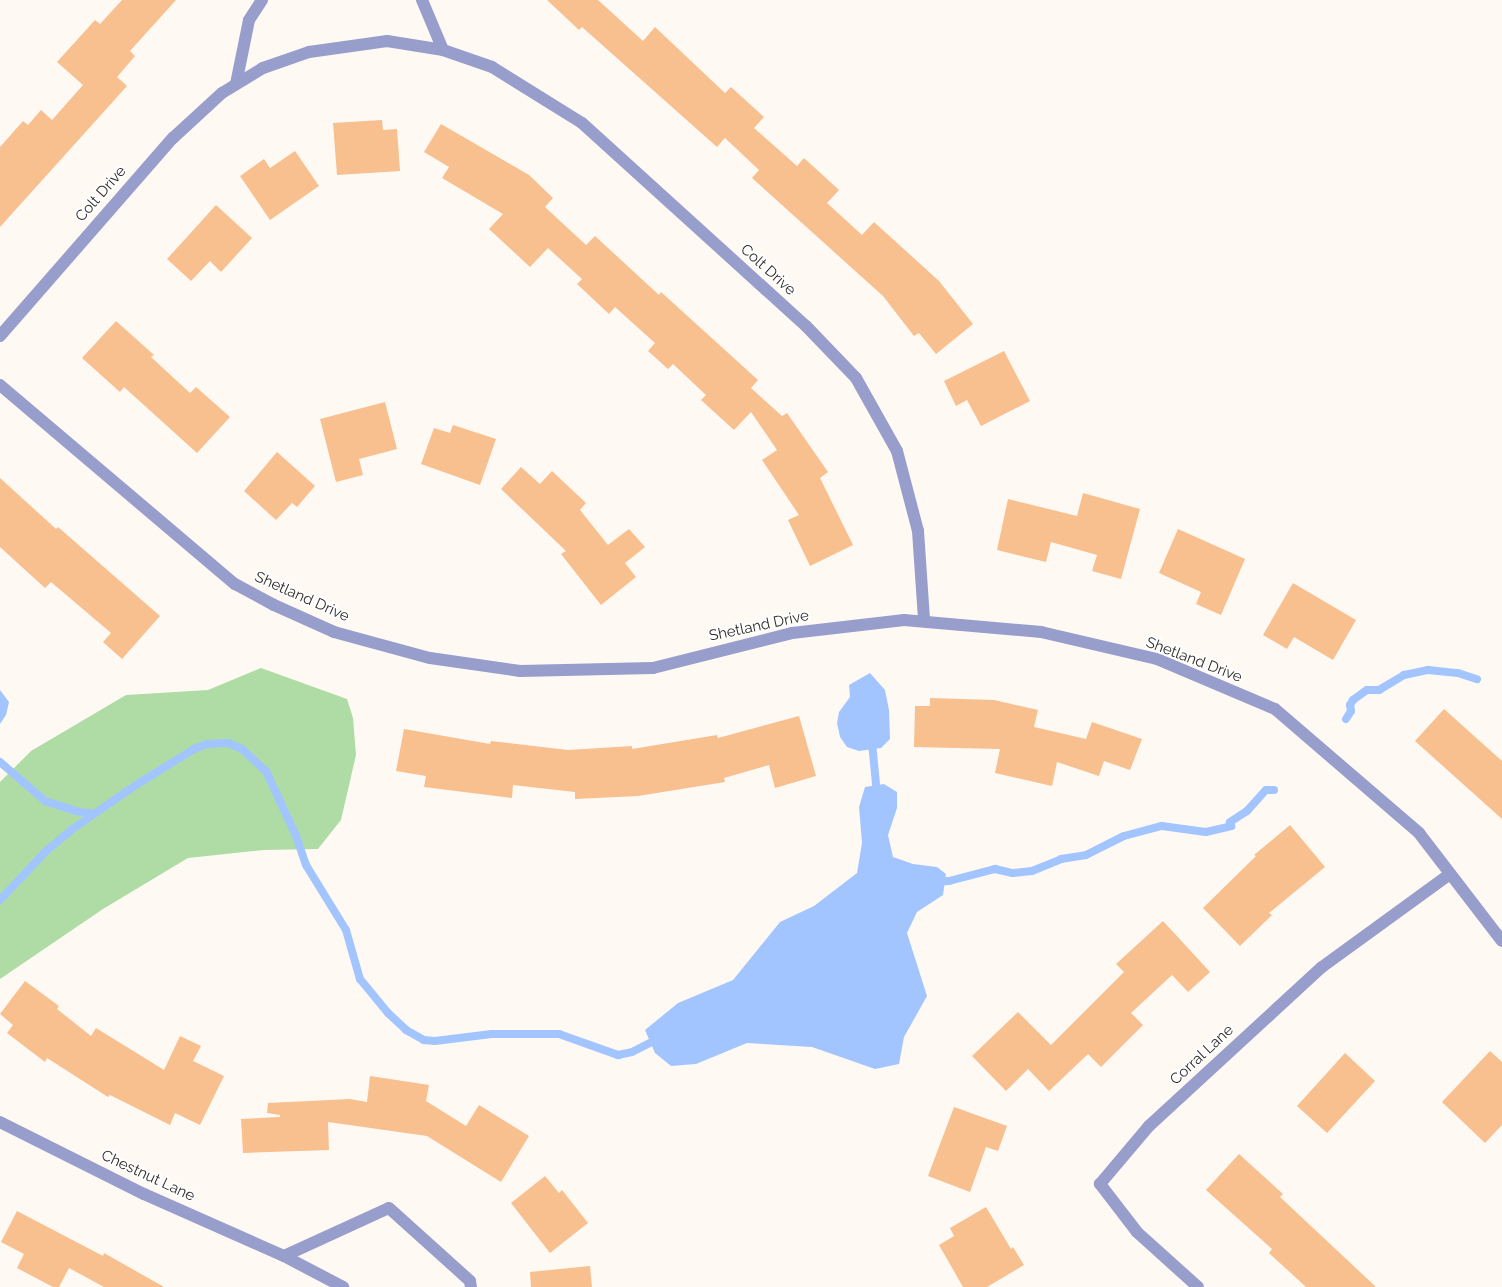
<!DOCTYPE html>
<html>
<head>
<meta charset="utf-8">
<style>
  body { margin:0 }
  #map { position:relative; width:1502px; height:1287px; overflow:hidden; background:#fff9f4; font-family:Raleway,sans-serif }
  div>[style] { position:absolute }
  .green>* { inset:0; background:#afdca4 }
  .water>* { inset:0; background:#a2c5ff }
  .stream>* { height:8px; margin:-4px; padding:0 4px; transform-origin:4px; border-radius:4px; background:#a2c5ff }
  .building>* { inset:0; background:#f8bf8f }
  .minor>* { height:12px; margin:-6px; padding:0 6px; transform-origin:6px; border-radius:6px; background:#979ecc }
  span { translate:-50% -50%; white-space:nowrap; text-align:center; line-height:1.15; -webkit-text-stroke:4px #fff; paint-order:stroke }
  .street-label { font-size:15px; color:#302e2c }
</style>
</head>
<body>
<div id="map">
  <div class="green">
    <i style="clip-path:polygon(261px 668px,347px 699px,353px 718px,356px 755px,341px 820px,318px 849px,264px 850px,188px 858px,103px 909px,0 979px,0 782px,31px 751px,126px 695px,208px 690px)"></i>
  </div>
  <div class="water">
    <i style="clip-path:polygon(870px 673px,885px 690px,889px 710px,890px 739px,881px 748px,859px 751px,847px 747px,840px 737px,837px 723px,839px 712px,850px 697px,849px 685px)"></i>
    <i style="clip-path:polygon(0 690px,9px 702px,6px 715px,0 724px)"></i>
    <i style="clip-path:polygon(884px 784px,897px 792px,897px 808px,888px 835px,893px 857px,913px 864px,937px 867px,946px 874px,943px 895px,917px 912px,907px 933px,927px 996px,904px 1037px,899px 1064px,875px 1069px,812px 1047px,747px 1043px,696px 1064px,671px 1066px,655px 1053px,645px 1030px,678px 1003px,733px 980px,780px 922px,814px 906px,857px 873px,862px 843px,859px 807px,865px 787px)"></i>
  </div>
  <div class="stream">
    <i style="left:1346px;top:719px;width:9px;rotate:-58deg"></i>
    <i style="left:1351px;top:711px;width:6px;rotate:-99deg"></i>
    <i style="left:1350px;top:705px;width:6px;rotate:-59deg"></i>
    <i style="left:1353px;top:700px;width:17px;rotate:-36deg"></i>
    <i style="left:1367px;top:690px;width:12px"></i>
    <i style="left:1379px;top:690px;width:29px;rotate:-31deg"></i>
    <i style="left:1404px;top:675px;width:25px;rotate:-12deg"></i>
    <i style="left:1428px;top:670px;width:30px;rotate:6deg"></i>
    <i style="left:1458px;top:673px;width:20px;rotate:18deg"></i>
    <i style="left:872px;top:742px;width:53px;rotate:84.6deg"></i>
    <i style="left:0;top:762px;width:60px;rotate:40.9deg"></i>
    <i style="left:45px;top:801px;width:32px;rotate:18deg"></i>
    <i style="left:75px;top:811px;width:19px;rotate:9deg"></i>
    <i style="left:935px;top:882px;width:14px;rotate:-4deg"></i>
    <i style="left:949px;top:881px;width:48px;rotate:-14.6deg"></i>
    <i style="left:995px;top:869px;width:18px;rotate:13deg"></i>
    <i style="left:1013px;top:873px;width:19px;rotate:-6deg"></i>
    <i style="left:1032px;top:871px;width:31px;rotate:-22deg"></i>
    <i style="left:1061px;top:859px;width:25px;rotate:-9deg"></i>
    <i style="left:1086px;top:855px;width:42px;rotate:-26.6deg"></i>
    <i style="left:1124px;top:836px;width:39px;rotate:-15deg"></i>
    <i style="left:1162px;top:826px;width:44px;rotate:7.8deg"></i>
    <i style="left:1206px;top:832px;width:26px;rotate:-13deg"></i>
    <i style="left:1231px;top:826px;width:4px;rotate:-104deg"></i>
    <i style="left:1230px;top:822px;width:20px;rotate:-33deg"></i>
    <i style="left:1247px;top:811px;width:28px;rotate:-48deg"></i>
    <i style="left:1266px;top:790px;width:8px"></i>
    <i style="left:0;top:900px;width:66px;rotate:-46.8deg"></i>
    <i style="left:45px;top:852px;width:34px;rotate:-40deg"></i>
    <i style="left:71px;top:830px;width:79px;rotate:-34.7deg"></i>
    <i style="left:136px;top:785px;width:68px;rotate:-31.8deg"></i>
    <i style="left:194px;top:749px;width:14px;rotate:-21deg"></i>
    <i style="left:207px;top:744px;width:21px;rotate:-3deg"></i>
    <i style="left:228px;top:743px;width:15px;rotate:23deg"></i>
    <i style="left:242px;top:749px;width:33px;rotate:43deg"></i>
    <i style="left:266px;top:771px;width:72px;rotate:65.2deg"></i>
    <i style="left:296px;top:836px;width:31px;rotate:71deg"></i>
    <i style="left:306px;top:865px;width:76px;rotate:58.4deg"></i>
    <i style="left:346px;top:930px;width:51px;rotate:74.1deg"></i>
    <i style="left:360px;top:979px;width:44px;rotate:50.5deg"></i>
    <i style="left:388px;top:1013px;width:25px;rotate:43deg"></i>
    <i style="left:406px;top:1030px;width:21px;rotate:29deg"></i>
    <i style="left:424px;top:1040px;width:11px;rotate:5deg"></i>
    <i style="left:435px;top:1041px;width:57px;rotate:-7deg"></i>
    <i style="left:492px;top:1034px;width:67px"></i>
    <i style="left:559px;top:1034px;width:63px;rotate:19.6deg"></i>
    <i style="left:618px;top:1055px;width:14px;rotate:-12deg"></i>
    <i style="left:632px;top:1052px;width:29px;rotate:-27deg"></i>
  </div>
  <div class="building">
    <i style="clip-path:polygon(122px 0,176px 0,130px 51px,135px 56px,117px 77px,127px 86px,0 227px,0 147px,23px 121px,28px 125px,41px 110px,52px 120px,83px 85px,57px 62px,95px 20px,100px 24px)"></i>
    <i style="clip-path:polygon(547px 0,598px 0,643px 41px,655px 27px,725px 93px,731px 87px,764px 117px,754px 128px,797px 166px,804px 158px,839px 190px,827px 203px,862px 235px,874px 222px,939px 281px,973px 324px,936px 354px,919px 333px,914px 336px,883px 296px,752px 178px,759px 170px,725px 138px,717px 147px,582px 27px,579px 30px)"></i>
    <i style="clip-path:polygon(382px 120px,383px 130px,397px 129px,400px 171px,337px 175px,333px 123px)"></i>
    <i style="clip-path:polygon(441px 124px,529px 175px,553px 198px,545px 207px,586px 245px,595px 236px,659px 295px,661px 292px,758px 380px,751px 388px,782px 416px,787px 413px,828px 472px,820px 478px,853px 545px,810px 566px,788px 520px,799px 515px,762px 460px,777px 450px,751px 412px,734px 430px,701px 400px,706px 395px,673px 364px,668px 369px,648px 351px,655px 343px,615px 307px,609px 314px,577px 284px,582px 279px,548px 248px,530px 267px,489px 229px,503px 214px,442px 178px,449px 167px,424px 152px)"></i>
    <i style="clip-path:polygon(295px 151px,319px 186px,270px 220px,240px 176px,264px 159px,270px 168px)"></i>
    <i style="clip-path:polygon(216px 205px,252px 238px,221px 272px,210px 261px,191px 281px,167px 259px)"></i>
    <i style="clip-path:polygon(116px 321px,154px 355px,151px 357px,190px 393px,196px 387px,230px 417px,197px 453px,124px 387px,120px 392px,82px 358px)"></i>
    <i style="clip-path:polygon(1004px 351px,1030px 401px,981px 426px,967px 400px,956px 406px,944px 381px)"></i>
    <i style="clip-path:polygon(385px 402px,397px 449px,359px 459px,363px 475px,336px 482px,320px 419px)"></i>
    <i style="clip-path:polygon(453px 425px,496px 439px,480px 485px,421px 464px,434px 428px,450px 433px)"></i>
    <i style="clip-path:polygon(277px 452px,315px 486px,297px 507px,292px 503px,276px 520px,244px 491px)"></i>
    <i style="clip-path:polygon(521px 467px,540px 484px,552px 471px,586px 503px,580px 510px,608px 545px,629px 529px,645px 547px,625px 563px,636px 577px,601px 605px,561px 554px,566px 551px,501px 489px)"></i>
    <i style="clip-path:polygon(0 478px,56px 529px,58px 527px,160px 616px,122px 659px,103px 642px,111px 633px,51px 582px,45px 588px,0 547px)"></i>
    <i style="clip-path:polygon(1083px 493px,1140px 509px,1121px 579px,1092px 571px,1097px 555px,1051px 542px,1046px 562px,997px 550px,1008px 499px,1077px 516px)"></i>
    <i style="clip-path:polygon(1178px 529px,1245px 559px,1221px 615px,1196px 604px,1201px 592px,1159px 573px)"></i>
    <i style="clip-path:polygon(1293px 583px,1356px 620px,1333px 660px,1294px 637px,1287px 649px,1263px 635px)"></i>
    <i style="clip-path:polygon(930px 698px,994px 700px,1038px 710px,1034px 727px,1086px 739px,1092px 722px,1142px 739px,1130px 770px,1104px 761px,1099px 776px,1057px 762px,1052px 786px,995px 773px,1000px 749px,914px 747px,915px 706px,930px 706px)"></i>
    <i style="clip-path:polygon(1444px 709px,1502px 761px,1502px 819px,1415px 741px)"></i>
    <i style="clip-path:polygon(799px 716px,816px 776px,775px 788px,769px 765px,724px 778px,725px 782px,638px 796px,575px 799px,575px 792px,513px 785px,512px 798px,424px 787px,426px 776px,396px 771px,404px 729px,490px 744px,491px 741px,568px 750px,632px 746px,632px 749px,717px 735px,718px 738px)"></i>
    <i style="clip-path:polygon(1290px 825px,1325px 867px,1269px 913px,1272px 915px,1240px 946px,1203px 908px,1256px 856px,1254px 855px)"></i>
    <i style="clip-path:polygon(1163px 921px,1210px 972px,1188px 992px,1172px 975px,1131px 1013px,1143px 1025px,1101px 1067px,1088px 1054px,1049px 1091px,1028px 1069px,1006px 1091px,972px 1056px,1018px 1012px,1051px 1045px,1124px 972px,1116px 964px)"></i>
    <i style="clip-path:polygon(25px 981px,59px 1006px,57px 1009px,91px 1036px,96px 1028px,164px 1070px,180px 1036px,201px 1046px,193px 1061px,224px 1076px,200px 1125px,175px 1113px,170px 1125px,110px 1095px,108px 1097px,47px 1058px,45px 1062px,7px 1033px,13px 1025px,0 1014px)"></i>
    <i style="clip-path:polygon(1490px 1051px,1502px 1062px,1502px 1125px,1485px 1143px,1442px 1102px)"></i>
    <i style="clip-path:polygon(1345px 1053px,1375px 1081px,1327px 1133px,1297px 1106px)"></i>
    <i style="clip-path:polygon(370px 1076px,429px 1085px,426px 1101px,466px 1126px,479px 1105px,529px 1136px,501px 1182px,427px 1136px,328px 1122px,329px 1150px,243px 1153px,241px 1119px,280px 1117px,280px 1115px,267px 1113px,268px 1103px,350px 1099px,367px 1102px)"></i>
    <i style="clip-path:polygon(954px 1107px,1007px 1126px,998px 1151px,986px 1147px,970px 1192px,928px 1176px)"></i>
    <i style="clip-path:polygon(1239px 1154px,1283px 1194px,1280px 1197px,1376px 1287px,1306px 1287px,1269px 1253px,1272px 1249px,1206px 1190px)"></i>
    <i style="clip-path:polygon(545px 1176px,559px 1193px,562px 1190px,588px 1223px,550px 1253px,511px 1203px)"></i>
    <i style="clip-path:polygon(986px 1207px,1011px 1249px,1013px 1247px,1024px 1265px,987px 1287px,963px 1287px,939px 1245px,954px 1236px,950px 1228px)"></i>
    <i style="clip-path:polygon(17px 1211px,103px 1256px,104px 1253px,164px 1287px,104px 1287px,69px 1268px,59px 1287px,53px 1287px,17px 1268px,24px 1254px,1px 1242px)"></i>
    <i style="clip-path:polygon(590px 1266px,592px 1287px,531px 1287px,530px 1272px)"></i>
  </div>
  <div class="minor">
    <i style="left:422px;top:0;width:54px;rotate:67.2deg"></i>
    <i style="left:236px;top:84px;width:65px;rotate:-78.5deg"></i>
    <i style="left:249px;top:20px;width:24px;rotate:-57deg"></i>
    <i style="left:0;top:336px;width:263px;rotate:-48.9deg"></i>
    <i style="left:173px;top:138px;width:67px;rotate:-42.6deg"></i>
    <i style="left:222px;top:93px;width:48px;rotate:-31.4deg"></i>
    <i style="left:263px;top:68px;width:49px;rotate:-19.2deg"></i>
    <i style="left:309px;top:52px;width:79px;rotate:-8deg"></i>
    <i style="left:387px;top:41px;width:57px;rotate:9.1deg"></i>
    <i style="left:443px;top:50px;width:52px;rotate:19.1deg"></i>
    <i style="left:492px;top:67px;width:106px;rotate:31.9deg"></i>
    <i style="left:582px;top:123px;width:302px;rotate:42.2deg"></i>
    <i style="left:806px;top:326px;width:72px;rotate:46.1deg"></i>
    <i style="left:856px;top:378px;width:84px;rotate:60.7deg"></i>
    <i style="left:897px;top:451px;width:83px;rotate:75.3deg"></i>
    <i style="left:918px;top:531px;width:89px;rotate:86.1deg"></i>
    <i style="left:0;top:385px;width:308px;rotate:40.3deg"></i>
    <i style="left:235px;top:584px;width:44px;rotate:28.3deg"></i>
    <i style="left:274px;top:605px;width:66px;rotate:24.2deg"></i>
    <i style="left:334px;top:632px;width:99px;rotate:15.2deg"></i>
    <i style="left:430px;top:658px;width:91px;rotate:8.2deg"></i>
    <i style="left:520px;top:671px;width:133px;rotate:-1.3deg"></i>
    <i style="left:653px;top:668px;width:143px;rotate:-14.1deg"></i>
    <i style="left:792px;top:633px;width:113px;rotate:-6.6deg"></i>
    <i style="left:904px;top:620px;width:138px;rotate:5deg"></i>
    <i style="left:1041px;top:632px;width:119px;rotate:13.1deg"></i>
    <i style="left:1157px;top:659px;width:128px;rotate:23deg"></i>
    <i style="left:1275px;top:709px;width:190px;rotate:40.7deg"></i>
    <i style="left:1419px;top:833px;width:136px;rotate:52.5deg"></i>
    <i style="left:0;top:1122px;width:161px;rotate:26.6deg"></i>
    <i style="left:144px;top:1194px;width:153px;rotate:23.9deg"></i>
    <i style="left:284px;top:1256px;width:67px;rotate:27.7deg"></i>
    <i style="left:284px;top:1256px;width:115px;rotate:-24.6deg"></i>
    <i style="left:389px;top:1208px;width:109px;rotate:42deg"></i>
    <i style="left:470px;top:1281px;width:6px;rotate:81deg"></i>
    <i style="left:1198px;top:1287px;width:82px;rotate:-138deg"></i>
    <i style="left:1137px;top:1232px;width:61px;rotate:-127.6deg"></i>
    <i style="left:1100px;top:1184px;width:76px;rotate:-49.8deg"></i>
    <i style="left:1149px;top:1126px;width:235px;rotate:-42.6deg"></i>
    <i style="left:1322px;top:967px;width:158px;rotate:-36deg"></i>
  </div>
  <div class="street-label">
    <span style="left:101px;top:194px;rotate:-49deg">Colt Drive</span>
    <span style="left:768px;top:270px;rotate:42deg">Colt Drive</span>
    <span style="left:302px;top:597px;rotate:24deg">Shetland Drive</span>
    <span style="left:759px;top:626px;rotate:-12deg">Shetland Drive</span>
    <span style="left:1194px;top:660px;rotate:21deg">Shetland Drive</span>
    <span style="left:1202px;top:1055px;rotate:-43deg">Corral Lane</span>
    <span style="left:148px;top:1176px;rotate:25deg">Chestnut Lane</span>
  </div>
</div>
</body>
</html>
